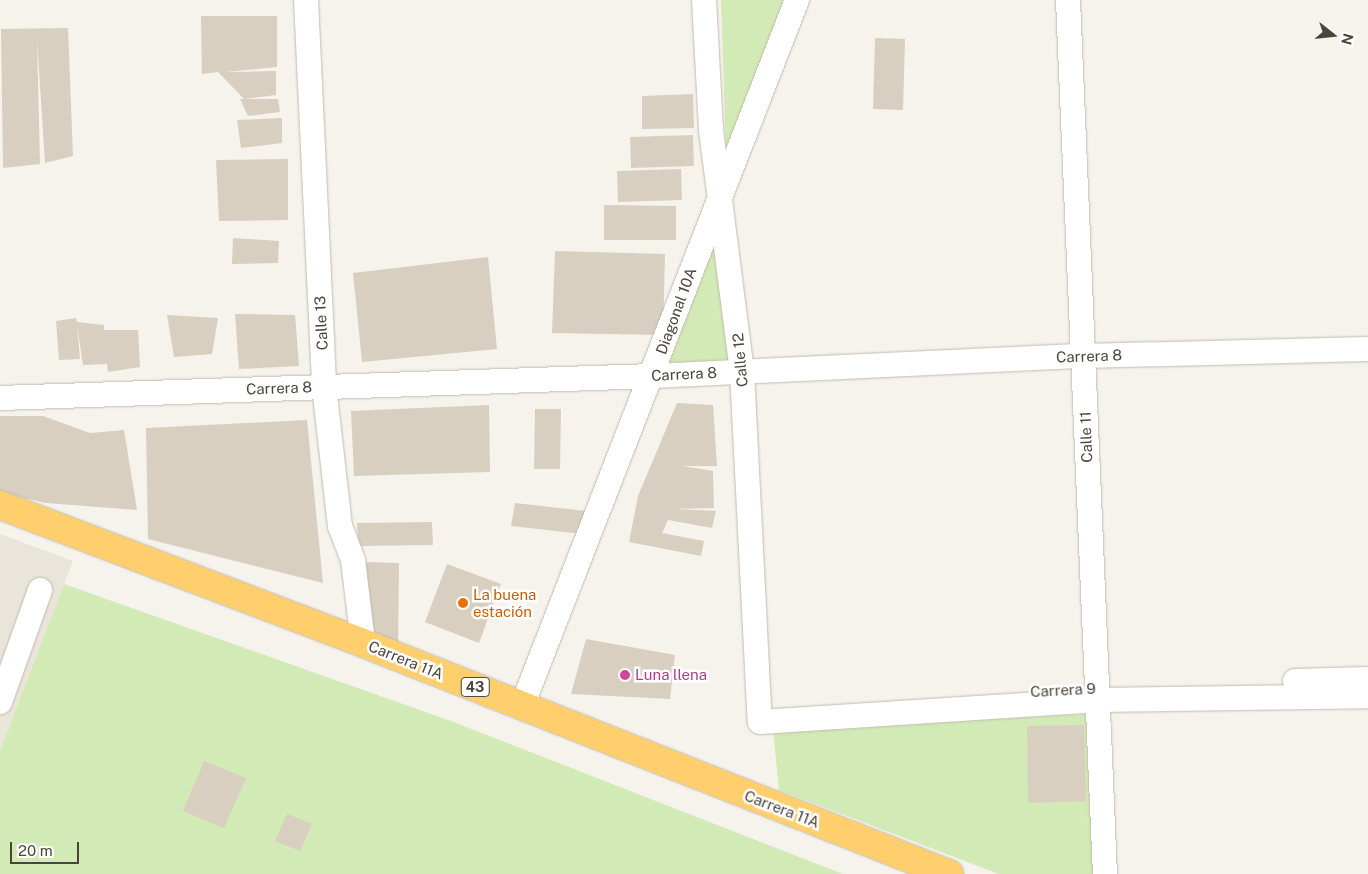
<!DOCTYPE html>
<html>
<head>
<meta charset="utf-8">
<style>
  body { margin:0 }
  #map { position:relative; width:1368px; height:874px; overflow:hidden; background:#f6f3ec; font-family:"Public Sans",sans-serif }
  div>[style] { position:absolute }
  .residential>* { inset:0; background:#eae5da }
  .green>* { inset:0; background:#d2eab5 }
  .building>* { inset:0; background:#d8cfc1 }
  .roads { filter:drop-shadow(0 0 1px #c2bbae) drop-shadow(0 0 1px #c2bbae) }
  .street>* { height:24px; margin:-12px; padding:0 12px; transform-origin:12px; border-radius:12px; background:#fff }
  .highway>* { height:28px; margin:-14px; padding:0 14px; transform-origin:14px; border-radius:14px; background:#ffcf6e }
  .dots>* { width:14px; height:14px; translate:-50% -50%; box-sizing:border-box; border:2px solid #fff; border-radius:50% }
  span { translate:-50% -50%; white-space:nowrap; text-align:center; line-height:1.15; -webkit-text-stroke:5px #fff; paint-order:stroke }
  .shield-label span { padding:1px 4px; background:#fff; border:1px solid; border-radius:4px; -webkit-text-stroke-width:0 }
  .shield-label { font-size:14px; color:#4b4439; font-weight:700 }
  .street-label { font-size:15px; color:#4b4439 }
  .food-label { font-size:15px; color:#c56008 }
  .left { translate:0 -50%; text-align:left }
  .hotel-label { font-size:15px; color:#b23c85 }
  .north { position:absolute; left:1308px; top:10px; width:50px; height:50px; -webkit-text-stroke:4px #fff; paint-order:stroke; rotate:106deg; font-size:14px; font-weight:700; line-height:20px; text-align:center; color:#4b4439 }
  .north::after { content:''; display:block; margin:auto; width:18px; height:22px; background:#4b4439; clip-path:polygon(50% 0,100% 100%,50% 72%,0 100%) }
  .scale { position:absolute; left:10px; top:842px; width:69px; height:22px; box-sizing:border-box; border:2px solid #4b4439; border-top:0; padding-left:6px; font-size:15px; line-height:18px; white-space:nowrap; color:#4b4439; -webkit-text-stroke:4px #fff; paint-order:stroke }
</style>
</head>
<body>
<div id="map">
  <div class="residential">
    <i style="clip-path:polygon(0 534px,73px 561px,0 751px)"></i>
  </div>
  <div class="green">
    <i style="clip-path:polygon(721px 0,785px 0,726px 152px)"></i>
    <i style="clip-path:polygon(716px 226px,732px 362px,666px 366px)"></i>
    <i style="clip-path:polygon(64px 584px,451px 721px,843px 874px,0 874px,0 751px)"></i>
    <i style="clip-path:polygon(1091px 714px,1099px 874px,999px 874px,779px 790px,773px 730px)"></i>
  </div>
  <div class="building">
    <i style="clip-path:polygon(201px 16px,277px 16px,277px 67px,225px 72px,276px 71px,276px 95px,244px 99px,218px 72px,202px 74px)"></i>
    <i style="clip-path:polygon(68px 28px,73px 156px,45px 163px,37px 40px,40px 164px,3px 168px,1px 29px)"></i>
    <i style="clip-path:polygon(875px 38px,905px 39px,903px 110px,873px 109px)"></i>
    <i style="clip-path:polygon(693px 94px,694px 128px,642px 129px,642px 96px)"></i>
    <i style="clip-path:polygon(240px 99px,278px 99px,280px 112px,248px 116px)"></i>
    <i style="clip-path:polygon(282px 118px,282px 143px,241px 148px,237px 120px)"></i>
    <i style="clip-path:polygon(693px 135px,694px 166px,631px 168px,630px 137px)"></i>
    <i style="clip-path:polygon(288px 159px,288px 220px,219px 221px,216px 160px)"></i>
    <i style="clip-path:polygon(681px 169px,682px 200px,618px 202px,617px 171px)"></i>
    <i style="clip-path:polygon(604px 205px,676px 206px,676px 240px,604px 240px)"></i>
    <i style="clip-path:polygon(233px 238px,279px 241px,278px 263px,232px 264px)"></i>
    <i style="clip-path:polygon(555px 251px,665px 254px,663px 335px,552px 333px)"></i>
    <i style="clip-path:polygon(488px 257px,497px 349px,362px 362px,353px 273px)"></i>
    <i style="clip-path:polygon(235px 314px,295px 315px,299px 366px,239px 369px)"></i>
    <i style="clip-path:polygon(167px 315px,218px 318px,212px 354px,174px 357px)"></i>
    <i style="clip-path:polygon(76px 318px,77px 322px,104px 325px,104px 330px,138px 330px,140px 367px,108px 372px,107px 364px,83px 365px,77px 325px,80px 359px,59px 360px,56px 321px)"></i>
    <i style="clip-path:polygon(677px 403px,713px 405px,717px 466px,683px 466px,713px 471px,714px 508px,675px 509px,716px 511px,712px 528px,668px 520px,662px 533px,704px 541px,701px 556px,629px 542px,638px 496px)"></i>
    <i style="clip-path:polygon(489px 405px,490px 472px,354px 476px,351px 411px)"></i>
    <i style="clip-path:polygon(535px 409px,561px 409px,560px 469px,534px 469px)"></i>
    <i style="clip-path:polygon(0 416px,43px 416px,90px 433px,124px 430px,137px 510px,46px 503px,0 493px)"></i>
    <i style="clip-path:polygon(307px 420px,323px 583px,148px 539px,146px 428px)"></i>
    <i style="clip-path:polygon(515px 503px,586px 511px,582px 534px,511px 526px)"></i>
    <i style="clip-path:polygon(432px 522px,433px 545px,358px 546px,357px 523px)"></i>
    <i style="clip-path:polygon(366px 562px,399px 563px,398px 647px,366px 640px)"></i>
    <i style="clip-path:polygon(447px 564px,501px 584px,479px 643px,425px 622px)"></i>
    <i style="clip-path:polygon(586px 639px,675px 655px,670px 699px,571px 694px)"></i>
    <i style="clip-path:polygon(1084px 725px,1086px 801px,1028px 803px,1027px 726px)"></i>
    <i style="clip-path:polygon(204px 761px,246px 778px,224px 828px,183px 811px)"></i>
    <i style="clip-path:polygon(287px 814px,312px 824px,300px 851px,275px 841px)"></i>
  </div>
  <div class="roads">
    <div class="street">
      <i style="left:306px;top:0;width:386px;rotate:87.3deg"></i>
      <i style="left:324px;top:386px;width:141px;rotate:83.5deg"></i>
      <i style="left:340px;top:526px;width:36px;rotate:69deg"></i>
      <i style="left:353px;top:560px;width:84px;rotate:83.1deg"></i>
      <i style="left:704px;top:0;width:130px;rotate:86.9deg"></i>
      <i style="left:711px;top:130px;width:244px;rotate:82.7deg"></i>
      <i style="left:742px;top:372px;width:350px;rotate:87.1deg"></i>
      <i style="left:760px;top:722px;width:339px;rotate:-3.7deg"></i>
      <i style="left:1098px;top:700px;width:270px;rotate:-0.8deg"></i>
      <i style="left:1068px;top:0;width:875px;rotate:87.58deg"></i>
      <i style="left:0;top:398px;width:652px;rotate:-1.93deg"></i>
      <i style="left:652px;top:376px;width:431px;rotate:-2.7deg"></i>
      <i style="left:1083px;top:356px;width:285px;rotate:-1.4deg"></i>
      <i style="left:1295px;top:681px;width:73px;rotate:-1.6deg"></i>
      <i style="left:0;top:702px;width:119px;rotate:-70.3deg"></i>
      <i style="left:522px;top:706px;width:758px;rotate:-68.72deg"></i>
    </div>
    <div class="highway">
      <i style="left:0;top:505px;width:388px;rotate:20.8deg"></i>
      <i style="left:363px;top:643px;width:630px;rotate:21.51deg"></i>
    </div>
  </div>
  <div class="dots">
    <i style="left:463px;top:603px;background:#e8710a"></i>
    <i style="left:625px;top:675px;background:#d1479c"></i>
  </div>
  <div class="shield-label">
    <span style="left:475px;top:687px">43</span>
  </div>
  <div class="street-label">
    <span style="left:676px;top:311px;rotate:-70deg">Diagonal 10A</span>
    <span style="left:321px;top:323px;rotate:-93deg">Calle 13</span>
    <span style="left:1089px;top:356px;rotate:-2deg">Carrera 8</span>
    <span style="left:740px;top:360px;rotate:-95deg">Calle 12</span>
    <span style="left:684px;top:374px;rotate:-3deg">Carrera 8</span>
    <span style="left:279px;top:388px;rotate:-2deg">Carrera 8</span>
    <span style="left:1086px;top:437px;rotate:-92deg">Calle 11</span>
    <span style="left:406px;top:660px;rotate:22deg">Carrera 11A</span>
    <span style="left:1063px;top:690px;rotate:-3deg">Carrera 9</span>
    <span style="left:782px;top:809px;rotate:21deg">Carrera 11A</span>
  </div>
  <div class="food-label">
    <span class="left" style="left:473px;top:603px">La buena<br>estación</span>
  </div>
  <div class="hotel-label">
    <span class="left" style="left:635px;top:675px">Luna llena</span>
  </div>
  <div class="north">N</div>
  <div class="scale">20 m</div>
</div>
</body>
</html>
